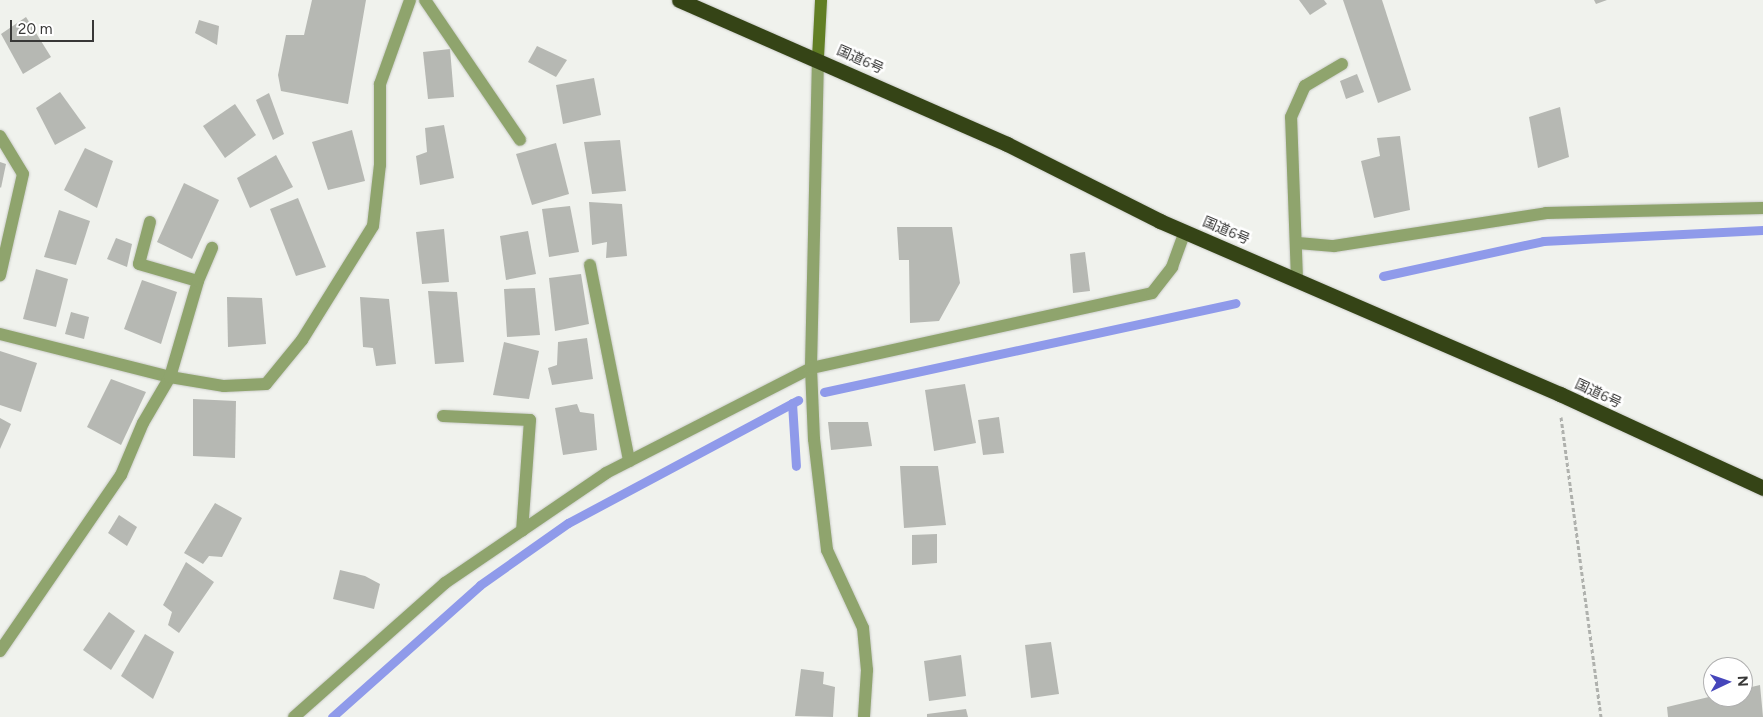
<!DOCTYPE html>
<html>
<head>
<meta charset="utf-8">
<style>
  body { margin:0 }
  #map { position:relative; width:1763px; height:717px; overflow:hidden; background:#f0f2ed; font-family:Figtree,"Noto Sans JP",sans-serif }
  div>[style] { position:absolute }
  .stream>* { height:9px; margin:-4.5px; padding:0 4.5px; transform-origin:4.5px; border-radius:4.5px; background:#8f9aea }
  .building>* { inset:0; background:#b6b8b3 }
  .path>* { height:3px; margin-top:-1.5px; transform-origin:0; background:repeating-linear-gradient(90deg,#afb1ad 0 4px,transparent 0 6.5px) }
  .roads { filter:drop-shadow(0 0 1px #cbcdc9) drop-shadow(0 0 1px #cbcdc9) }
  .street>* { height:12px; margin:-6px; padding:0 6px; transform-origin:6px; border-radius:6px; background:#8fa46d }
  .secondary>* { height:12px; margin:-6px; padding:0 6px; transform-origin:6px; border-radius:6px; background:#617e24 }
  .highway>* { height:15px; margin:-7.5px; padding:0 7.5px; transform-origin:7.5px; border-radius:7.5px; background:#354416 }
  span { translate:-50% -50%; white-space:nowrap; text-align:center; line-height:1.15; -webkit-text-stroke:5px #fff; paint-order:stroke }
  .street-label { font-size:14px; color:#383837 }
  .north { position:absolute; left:1703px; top:657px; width:50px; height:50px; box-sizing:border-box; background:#fff; border:1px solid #afafaf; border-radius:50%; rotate:87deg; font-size:14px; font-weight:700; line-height:20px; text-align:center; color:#383837 }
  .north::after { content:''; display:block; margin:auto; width:18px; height:22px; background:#4646bb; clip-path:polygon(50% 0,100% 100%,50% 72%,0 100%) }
  .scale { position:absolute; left:10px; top:20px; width:84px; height:22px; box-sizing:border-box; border:2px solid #383837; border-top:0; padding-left:6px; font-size:15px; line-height:18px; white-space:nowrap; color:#383837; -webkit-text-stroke:4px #fff; paint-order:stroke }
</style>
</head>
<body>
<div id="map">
  <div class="stream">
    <i style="left:1383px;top:276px;width:164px;rotate:-12.3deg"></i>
    <i style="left:1543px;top:241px;width:220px;rotate:-2.9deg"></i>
    <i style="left:824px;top:392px;width:421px;rotate:-12.2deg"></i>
    <i style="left:792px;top:403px;width:63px;rotate:86.4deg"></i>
    <i style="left:332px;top:717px;width:198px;rotate:-41.7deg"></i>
    <i style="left:480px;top:585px;width:108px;rotate:-35.2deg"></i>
    <i style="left:568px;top:523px;width:261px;rotate:-28.1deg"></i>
  </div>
  <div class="building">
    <i style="clip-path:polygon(312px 0,366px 0,348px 104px,281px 91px,278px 75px,286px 35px,304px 35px)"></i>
    <i style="clip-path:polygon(1299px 0,1324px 0,1327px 4px,1310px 15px)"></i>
    <i style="clip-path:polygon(1343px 0,1382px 0,1411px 90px,1378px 103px)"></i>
    <i style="clip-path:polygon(1594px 0,1607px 0,1596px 4px)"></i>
    <i style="clip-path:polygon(26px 17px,51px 57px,23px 74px,1px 34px)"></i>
    <i style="clip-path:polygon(199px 20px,219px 26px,217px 45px,195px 33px)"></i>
    <i style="clip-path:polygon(537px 46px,567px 60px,556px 77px,528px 62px)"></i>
    <i style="clip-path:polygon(450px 49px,454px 97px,428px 99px,423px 52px)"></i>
    <i style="clip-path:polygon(1357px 74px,1364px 92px,1346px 99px,1340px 81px)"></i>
    <i style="clip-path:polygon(594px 78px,601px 115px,563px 124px,556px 85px)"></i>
    <i style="clip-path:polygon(60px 92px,86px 128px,55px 145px,36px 108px)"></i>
    <i style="clip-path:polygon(269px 93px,284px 134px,273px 140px,256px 100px)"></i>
    <i style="clip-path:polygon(235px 104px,256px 135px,225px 158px,203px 126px)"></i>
    <i style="clip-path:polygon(1560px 107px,1569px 157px,1538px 168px,1529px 117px)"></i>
    <i style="clip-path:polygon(444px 125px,454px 178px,420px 185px,416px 156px,427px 152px,425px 128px)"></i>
    <i style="clip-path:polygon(352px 130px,365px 181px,328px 190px,312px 142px)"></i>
    <i style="clip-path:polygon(1400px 136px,1410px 210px,1374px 218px,1361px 161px,1380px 156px,1377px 138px)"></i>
    <i style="clip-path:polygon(620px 140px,626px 191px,592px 194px,584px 142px)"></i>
    <i style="clip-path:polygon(556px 143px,569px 194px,532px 205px,516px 154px)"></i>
    <i style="clip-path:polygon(85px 148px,113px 161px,97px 208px,64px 190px)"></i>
    <i style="clip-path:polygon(276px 155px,293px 187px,250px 208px,237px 178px)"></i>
    <i style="clip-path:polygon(0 162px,6px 164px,1px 188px,0 187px)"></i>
    <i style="clip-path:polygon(184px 183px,219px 200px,192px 259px,157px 242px)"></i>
    <i style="clip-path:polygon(298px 198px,326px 267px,296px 276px,270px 209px)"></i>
    <i style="clip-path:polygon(589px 202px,622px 204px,627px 256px,606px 258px,607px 242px,592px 245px)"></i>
    <i style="clip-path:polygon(570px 206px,579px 252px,549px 257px,542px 209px)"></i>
    <i style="clip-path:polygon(59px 210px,90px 221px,76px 265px,44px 257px)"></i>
    <i style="clip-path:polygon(897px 227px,952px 227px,960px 283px,939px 321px,910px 323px,909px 260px,899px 260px)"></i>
    <i style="clip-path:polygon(444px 229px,449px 282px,422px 284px,416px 232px)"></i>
    <i style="clip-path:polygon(528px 231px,536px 274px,506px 280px,500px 236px)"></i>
    <i style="clip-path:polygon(116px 238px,132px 244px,127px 267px,107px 259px)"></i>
    <i style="clip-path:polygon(1085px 252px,1090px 291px,1073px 293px,1070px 254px)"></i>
    <i style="clip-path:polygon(36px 269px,68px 279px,56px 327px,23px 319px)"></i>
    <i style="clip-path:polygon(581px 274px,589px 324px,555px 331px,549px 278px)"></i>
    <i style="clip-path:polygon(142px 280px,177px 292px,161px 344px,124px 329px)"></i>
    <i style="clip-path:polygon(535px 288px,540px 335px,507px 337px,504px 289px)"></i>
    <i style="clip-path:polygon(428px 291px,457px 292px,464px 362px,435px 364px)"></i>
    <i style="clip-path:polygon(227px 297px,262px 298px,266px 344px,228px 347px)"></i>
    <i style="clip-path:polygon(360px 297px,389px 299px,396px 364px,376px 366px,373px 348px,363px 347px)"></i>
    <i style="clip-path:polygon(71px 312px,89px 317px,84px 339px,65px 334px)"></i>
    <i style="clip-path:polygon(587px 338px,593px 379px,552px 385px,548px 368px,557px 365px,558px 342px)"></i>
    <i style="clip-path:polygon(504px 342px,539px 351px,529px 399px,493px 395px)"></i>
    <i style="clip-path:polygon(0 351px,37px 363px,21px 412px,0 405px)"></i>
    <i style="clip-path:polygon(111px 379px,146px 392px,121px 445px,87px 427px)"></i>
    <i style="clip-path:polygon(965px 384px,976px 443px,934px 451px,925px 390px)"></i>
    <i style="clip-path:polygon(193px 399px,236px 401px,235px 458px,193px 456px)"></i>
    <i style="clip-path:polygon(577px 404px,580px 412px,594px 414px,597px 450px,563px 455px,555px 408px)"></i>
    <i style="clip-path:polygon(999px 417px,1004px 453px,983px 455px,978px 420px)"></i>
    <i style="clip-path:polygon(0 418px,11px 424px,0 449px)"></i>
    <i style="clip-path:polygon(828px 422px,868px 422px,872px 446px,831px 450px)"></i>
    <i style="clip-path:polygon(900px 466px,938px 466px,946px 525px,904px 528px)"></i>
    <i style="clip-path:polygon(215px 503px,242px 518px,222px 557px,209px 556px,203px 564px,184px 553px)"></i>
    <i style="clip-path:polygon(119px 515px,137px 527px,127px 546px,108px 533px)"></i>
    <i style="clip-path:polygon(937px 534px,937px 563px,912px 565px,912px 535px)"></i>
    <i style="clip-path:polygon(186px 562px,214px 582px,179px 633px,168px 625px,172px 612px,163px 605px)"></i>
    <i style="clip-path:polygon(340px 570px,365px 576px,380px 584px,374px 609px,333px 599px)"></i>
    <i style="clip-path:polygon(109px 612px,135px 631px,111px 670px,83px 650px)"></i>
    <i style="clip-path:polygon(145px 634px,174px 652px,153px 699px,121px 676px)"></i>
    <i style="clip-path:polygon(1051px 642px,1059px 694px,1031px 698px,1025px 645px)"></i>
    <i style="clip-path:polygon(961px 655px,966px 696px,929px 701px,924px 661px)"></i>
    <i style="clip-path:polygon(801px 669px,824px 672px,823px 684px,835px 687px,833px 717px,795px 716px)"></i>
    <i style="clip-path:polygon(1760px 685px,1763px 717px,1668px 717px,1667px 707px,1713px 696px,1743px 697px,1743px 689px)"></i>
    <i style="clip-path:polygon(966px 709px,968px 717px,927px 717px,927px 714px)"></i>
  </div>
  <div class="path">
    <i style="left:1561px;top:417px;width:303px;rotate:82.4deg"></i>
  </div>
  <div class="roads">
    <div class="street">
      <i style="left:425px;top:0;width:169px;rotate:55.8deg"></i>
      <i style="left:818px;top:58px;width:310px;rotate:91.3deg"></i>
      <i style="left:811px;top:368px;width:71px;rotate:87.6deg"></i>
      <i style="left:814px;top:439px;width:112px;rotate:83.3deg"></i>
      <i style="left:827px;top:550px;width:86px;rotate:65.2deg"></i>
      <i style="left:863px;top:628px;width:42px;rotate:84.6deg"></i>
      <i style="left:867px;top:670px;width:47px;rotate:93.7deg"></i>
      <i style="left:0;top:136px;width:44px;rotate:58.8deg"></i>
      <i style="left:23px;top:174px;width:104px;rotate:102.8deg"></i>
      <i style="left:150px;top:222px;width:43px;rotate:104.7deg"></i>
      <i style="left:139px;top:264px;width:61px;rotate:16.1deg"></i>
      <i style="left:1298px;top:243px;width:36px;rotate:5deg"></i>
      <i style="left:1334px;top:246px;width:215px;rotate:-8.8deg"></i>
      <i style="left:1546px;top:213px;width:217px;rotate:-1.3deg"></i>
      <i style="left:590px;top:265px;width:200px;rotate:78.7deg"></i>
      <i style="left:1297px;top:279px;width:162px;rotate:-92.1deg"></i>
      <i style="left:1291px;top:117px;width:34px;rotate:-66deg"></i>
      <i style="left:1305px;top:86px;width:43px;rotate:-30.7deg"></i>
      <i style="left:0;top:334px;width:175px;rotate:14.2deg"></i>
      <i style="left:170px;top:377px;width:55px;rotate:9.5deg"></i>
      <i style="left:224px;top:386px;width:42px;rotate:-2.7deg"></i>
      <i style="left:266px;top:384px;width:57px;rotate:-50.7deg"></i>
      <i style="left:302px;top:340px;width:134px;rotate:-58.1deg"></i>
      <i style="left:373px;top:226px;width:61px;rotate:-83.5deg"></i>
      <i style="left:380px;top:165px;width:81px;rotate:-90deg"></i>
      <i style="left:380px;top:84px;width:89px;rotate:-70.3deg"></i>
      <i style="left:443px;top:416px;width:87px;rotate:2.6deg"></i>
      <i style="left:530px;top:420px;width:111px;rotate:94.1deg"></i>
      <i style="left:0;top:651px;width:214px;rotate:-55.5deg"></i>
      <i style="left:121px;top:475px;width:56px;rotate:-67.1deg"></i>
      <i style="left:143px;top:423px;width:53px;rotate:-59.6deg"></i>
      <i style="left:170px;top:377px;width:100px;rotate:-73.7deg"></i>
      <i style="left:198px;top:281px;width:36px;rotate:-67deg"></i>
      <i style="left:294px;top:717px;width:202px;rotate:-41.6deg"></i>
      <i style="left:445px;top:583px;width:195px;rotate:-34.3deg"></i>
      <i style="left:606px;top:473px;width:230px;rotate:-27.1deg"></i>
      <i style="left:811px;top:368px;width:349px;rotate:-12.4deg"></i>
      <i style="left:1152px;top:293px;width:33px;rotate:-52deg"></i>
      <i style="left:1172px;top:267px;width:37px;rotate:-70deg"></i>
    </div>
    <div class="secondary">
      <i style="left:818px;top:58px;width:58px;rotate:-87deg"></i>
    </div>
    <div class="highway">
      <i style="left:679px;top:0;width:358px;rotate:23.7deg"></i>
      <i style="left:1007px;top:144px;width:171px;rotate:26.7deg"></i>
      <i style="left:1160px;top:221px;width:436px;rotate:23.4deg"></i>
      <i style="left:1560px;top:394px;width:224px;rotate:24.8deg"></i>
    </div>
  </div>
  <div class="street-label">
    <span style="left:860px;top:60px;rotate:24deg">国道6号</span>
    <span style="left:1226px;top:231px;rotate:23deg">国道6号</span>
    <span style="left:1598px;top:394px;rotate:25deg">国道6号</span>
  </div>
  <div class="north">N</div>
  <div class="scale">20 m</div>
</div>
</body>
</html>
